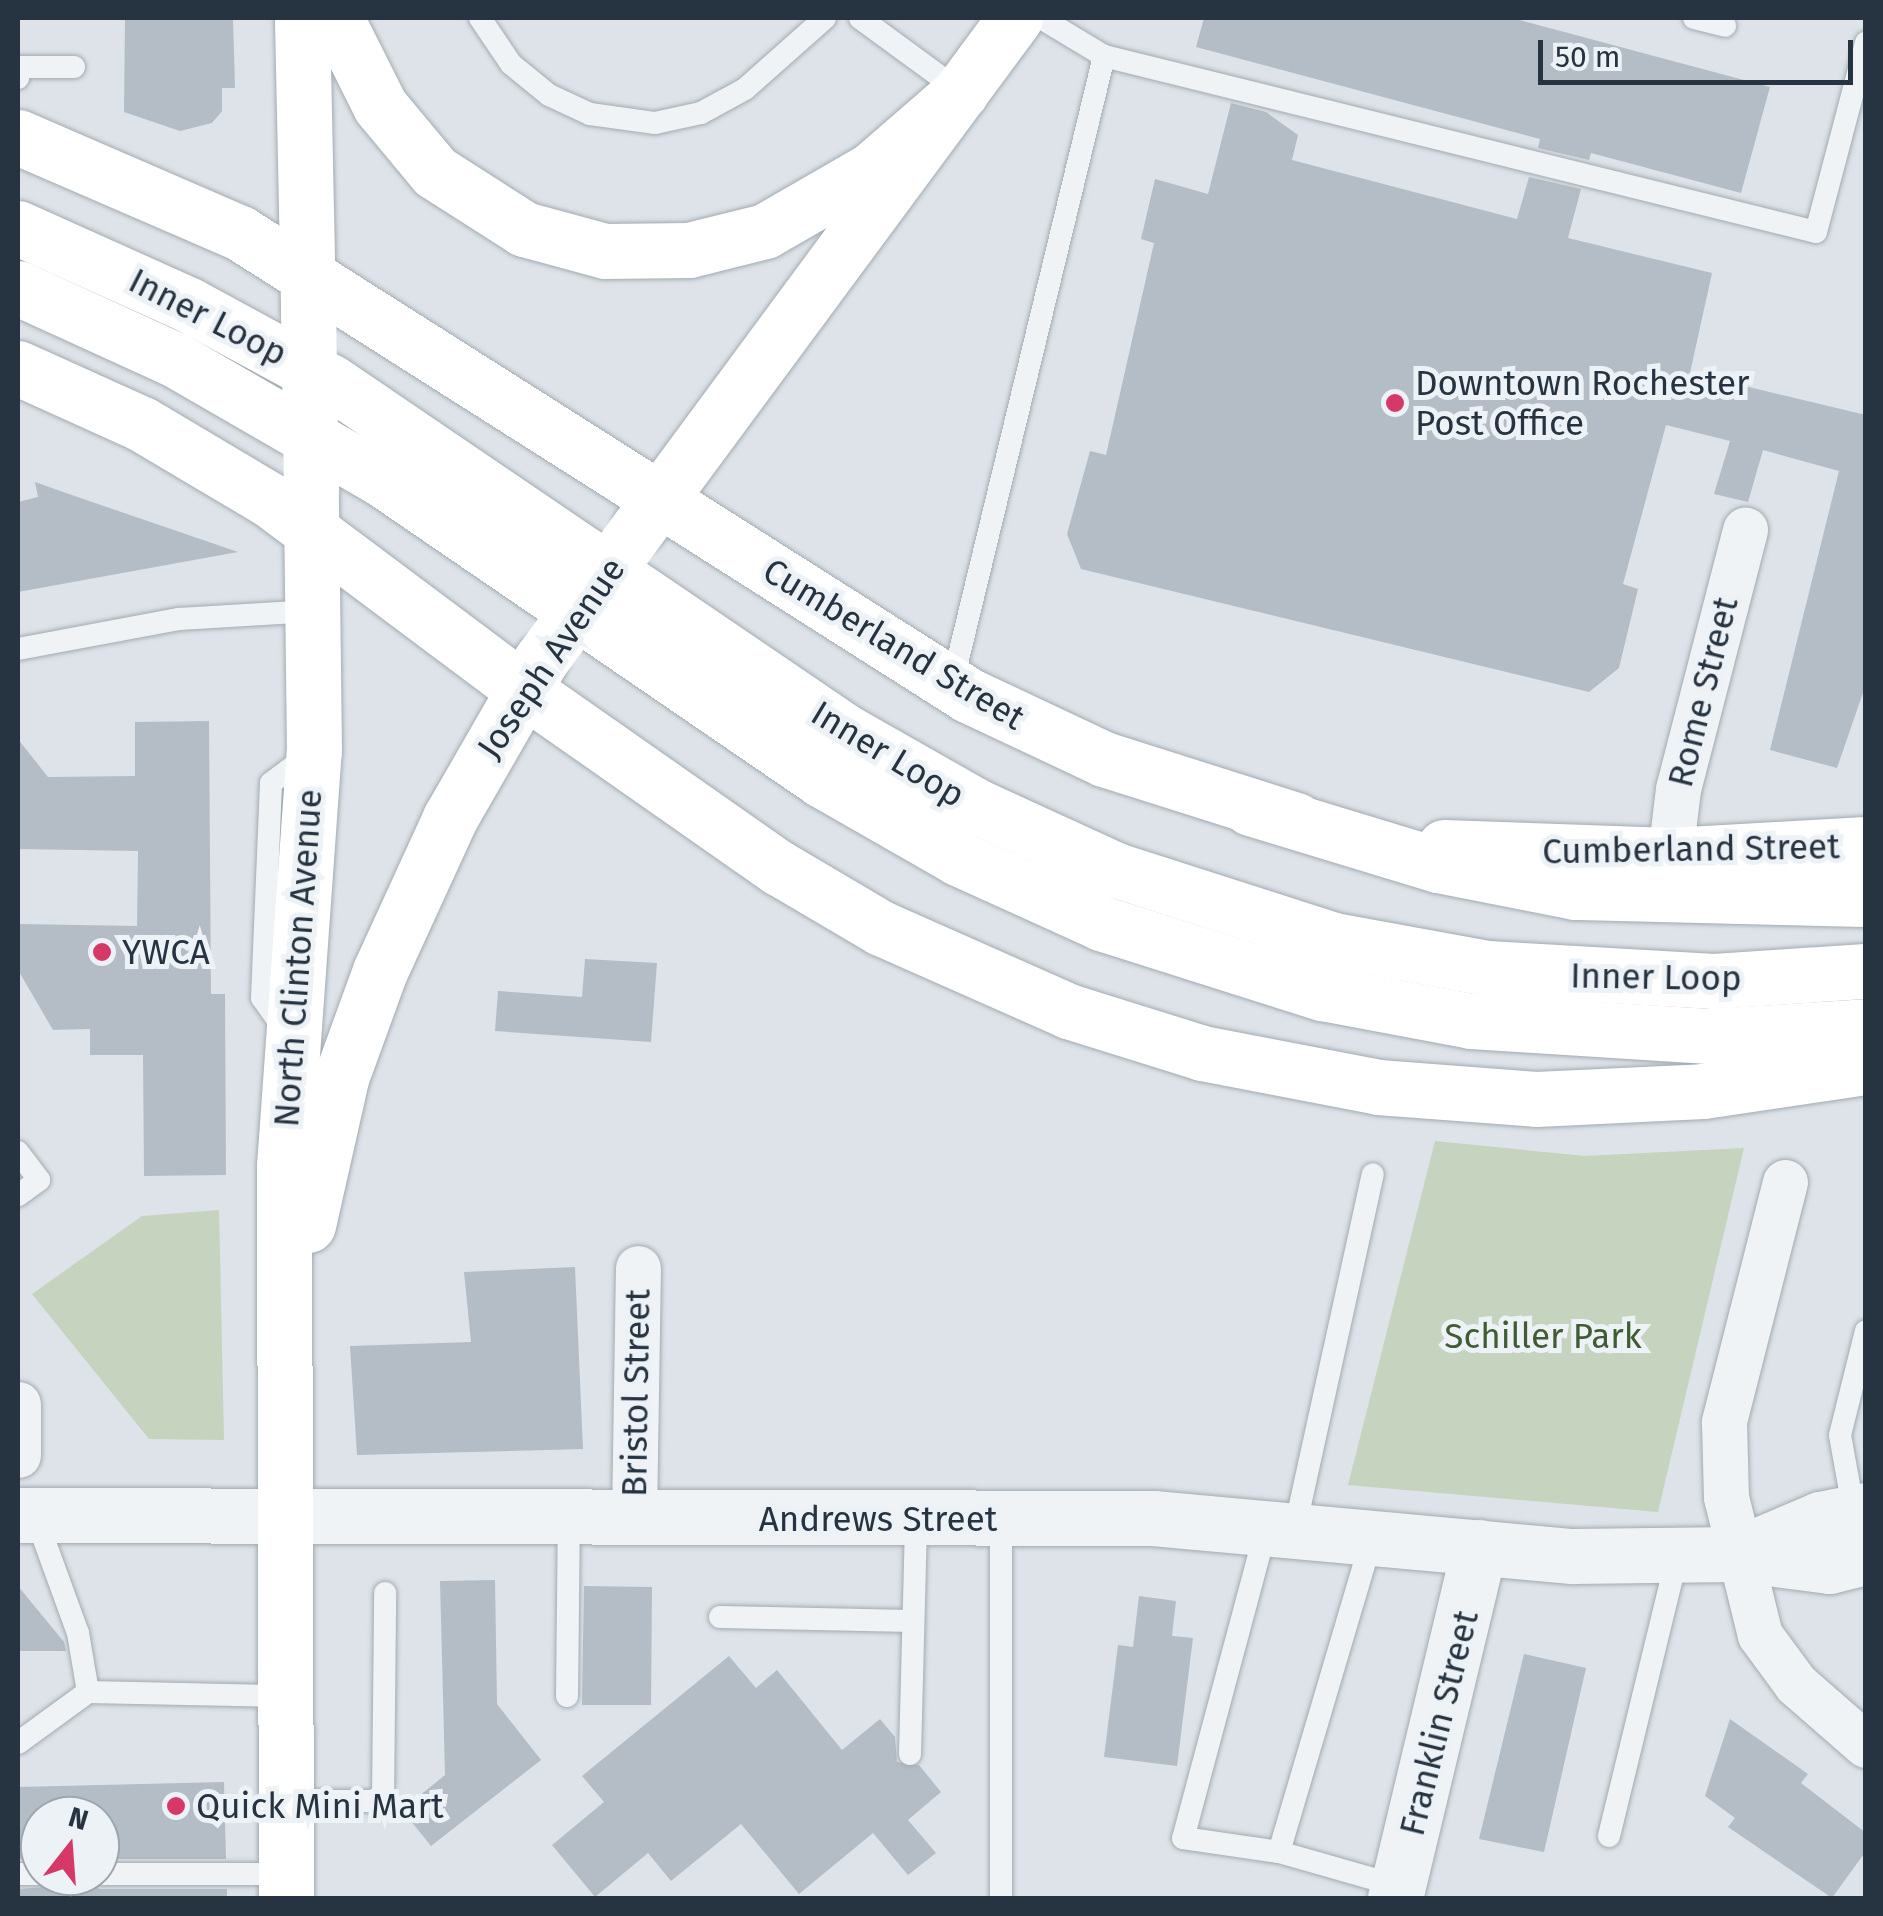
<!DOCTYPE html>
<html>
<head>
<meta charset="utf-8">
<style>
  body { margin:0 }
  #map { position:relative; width:1883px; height:1916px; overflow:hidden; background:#dde3e8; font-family:"Fira Sans",sans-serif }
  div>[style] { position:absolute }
  .green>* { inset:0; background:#c6d3be }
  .building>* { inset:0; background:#b4bdc5 }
  .roads { filter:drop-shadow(0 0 2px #a2abb2) drop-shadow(0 0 2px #a2abb2) }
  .service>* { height:22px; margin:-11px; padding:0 11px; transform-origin:11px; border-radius:11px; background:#f0f3f6 }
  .minor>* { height:45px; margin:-22.5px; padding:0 22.5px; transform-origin:22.5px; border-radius:22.5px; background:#f0f3f6 }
  .tertiary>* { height:55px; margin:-27.5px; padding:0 27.5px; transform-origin:27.5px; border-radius:27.5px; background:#f0f3f6 }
  .secondary>* { height:55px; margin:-27.5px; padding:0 27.5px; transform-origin:27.5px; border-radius:27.5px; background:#fff }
  .primary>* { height:55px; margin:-27.5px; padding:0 27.5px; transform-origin:27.5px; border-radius:27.5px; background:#fff }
  .motorway>* { height:55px; margin:-27.5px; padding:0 27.5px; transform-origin:27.5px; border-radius:27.5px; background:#fff }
  .secondary-bridge>* { height:55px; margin:-27.5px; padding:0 27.5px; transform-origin:27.5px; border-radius:27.5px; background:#fff }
  .dots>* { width:28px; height:28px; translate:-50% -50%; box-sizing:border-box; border:5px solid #edf2f6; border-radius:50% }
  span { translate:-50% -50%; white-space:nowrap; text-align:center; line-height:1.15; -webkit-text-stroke:10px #edf2f6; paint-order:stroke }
  .street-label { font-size:35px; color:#263340 }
  .poi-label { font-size:35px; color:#263340 }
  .left { translate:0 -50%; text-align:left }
  .park-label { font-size:35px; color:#405c32 }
  .frame { position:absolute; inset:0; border:20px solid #263340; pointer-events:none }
  .north { position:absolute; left:20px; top:1796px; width:100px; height:100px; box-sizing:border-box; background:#edf2f6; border:2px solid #9da6ad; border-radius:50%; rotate:17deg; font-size:28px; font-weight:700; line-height:40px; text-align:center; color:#263340 }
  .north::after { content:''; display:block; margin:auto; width:35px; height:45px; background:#d63968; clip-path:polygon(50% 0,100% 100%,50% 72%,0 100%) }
  .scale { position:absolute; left:1538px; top:40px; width:315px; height:45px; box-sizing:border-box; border:5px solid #263340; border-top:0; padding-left:12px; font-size:30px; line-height:35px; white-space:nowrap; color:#263340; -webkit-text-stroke:8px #edf2f6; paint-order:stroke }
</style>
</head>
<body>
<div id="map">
  <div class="green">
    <i style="clip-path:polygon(1435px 1141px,1585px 1156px,1744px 1148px,1658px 1512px,1348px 1485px)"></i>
    <i style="clip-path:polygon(219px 1210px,224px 1440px,149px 1439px,32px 1294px,142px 1216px)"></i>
  </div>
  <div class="building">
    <i style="clip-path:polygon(125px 18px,233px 18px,235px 88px,222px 88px,222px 111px,212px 123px,180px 131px,124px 112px)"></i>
    <i style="clip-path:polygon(1204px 18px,1512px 18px,1770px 87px,1741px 193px,1591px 153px,1589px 160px,1538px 148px,1540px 139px,1196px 47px)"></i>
    <i style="clip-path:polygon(1231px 103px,1266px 112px,1298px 135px,1292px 160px,1517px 219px,1529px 177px,1581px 189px,1568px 238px,1712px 273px,1690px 373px,1866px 415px,1866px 684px,1837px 768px,1770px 750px,1839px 471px,1763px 450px,1748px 502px,1714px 494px,1730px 441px,1666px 425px,1623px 584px,1638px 589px,1619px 668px,1589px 692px,1081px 569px,1067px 534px,1090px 451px,1106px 455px,1154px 243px,1141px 239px,1155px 179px,1208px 194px)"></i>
    <i style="clip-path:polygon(35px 482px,66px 493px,238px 552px,18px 592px,18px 502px,38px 497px)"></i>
    <i style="clip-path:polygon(209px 721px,211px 994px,225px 994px,226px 1175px,144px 1176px,143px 1055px,90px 1055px,90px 1029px,53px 1030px,18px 970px,18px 924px,137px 926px,138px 851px,18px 849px,18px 739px,48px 777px,135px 776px,135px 722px)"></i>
    <i style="clip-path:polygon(585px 959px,657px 963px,651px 1042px,495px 1031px,498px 991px,582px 997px)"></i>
    <i style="clip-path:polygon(575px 1267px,583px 1449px,357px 1455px,350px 1346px,471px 1342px,464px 1272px)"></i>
    <i style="clip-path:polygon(495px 1580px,497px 1704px,541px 1760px,431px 1846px,402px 1810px,445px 1775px,440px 1581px)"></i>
    <i style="clip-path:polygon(18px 1586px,64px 1642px,66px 1651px,18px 1651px)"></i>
    <i style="clip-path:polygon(584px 1586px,652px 1587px,651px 1705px,582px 1705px)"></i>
    <i style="clip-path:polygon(1139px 1596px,1176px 1601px,1172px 1636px,1193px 1638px,1177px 1766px,1104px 1757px,1118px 1645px,1133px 1647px)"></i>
    <i style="clip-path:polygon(1524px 1654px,1586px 1668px,1544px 1852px,1479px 1839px)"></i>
    <i style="clip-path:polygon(729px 1656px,756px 1688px,777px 1670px,842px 1750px,880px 1719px,895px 1737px,897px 1762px,919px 1765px,941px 1792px,908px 1820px,936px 1853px,908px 1875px,873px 1833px,799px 1894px,741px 1824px,671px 1881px,648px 1853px,595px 1897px,552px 1845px,604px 1802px,582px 1776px)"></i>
    <i style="clip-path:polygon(1730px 1719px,1808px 1774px,1801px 1783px,1866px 1833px,1866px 1851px,1832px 1898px,1728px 1827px,1735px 1818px,1705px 1796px)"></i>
    <i style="clip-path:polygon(224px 1782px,226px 1859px,100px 1859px,100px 1816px,40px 1816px,40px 1859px,18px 1859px,18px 1787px)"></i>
    <i style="clip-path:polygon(55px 1876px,85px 1876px,100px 1889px,227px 1889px,227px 1898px,18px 1898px,18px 1889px,47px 1887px)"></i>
  </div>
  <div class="roads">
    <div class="service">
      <i style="left:480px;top:18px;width:55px;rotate:56deg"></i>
      <i style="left:511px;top:64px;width:49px;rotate:39.2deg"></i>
      <i style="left:549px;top:95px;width:45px;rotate:24.9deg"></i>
      <i style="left:590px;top:114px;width:66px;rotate:7.9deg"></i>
      <i style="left:655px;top:123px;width:47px;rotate:-12.3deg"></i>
      <i style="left:701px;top:113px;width:50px;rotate:-28.6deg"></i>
      <i style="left:745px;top:89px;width:107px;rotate:-41.6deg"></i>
      <i style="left:860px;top:18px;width:125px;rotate:36.2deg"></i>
      <i style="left:1041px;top:18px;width:74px;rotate:31.1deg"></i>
      <i style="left:1104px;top:56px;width:733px;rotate:13.88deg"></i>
      <i style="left:1816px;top:232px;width:196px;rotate:-75.2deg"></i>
      <i style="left:1694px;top:18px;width:32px;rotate:14deg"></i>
      <i style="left:18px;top:78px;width:11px;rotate:-75deg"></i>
      <i style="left:21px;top:67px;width:53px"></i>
      <i style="left:18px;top:649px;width:164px;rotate:-10.6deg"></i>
      <i style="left:179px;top:619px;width:134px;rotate:-3.4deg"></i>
      <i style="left:952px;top:684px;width:646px;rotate:-76.39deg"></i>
      <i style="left:284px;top:1029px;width:38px;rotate:-125deg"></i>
      <i style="left:262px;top:998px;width:215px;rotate:-87.6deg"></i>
      <i style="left:271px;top:783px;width:45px;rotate:-36.9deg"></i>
      <i style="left:18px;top:1152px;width:35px;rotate:53deg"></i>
      <i style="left:39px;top:1180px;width:26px;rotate:144deg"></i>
      <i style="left:1854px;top:1513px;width:79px;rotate:-100.2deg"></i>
      <i style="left:1840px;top:1435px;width:107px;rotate:-76deg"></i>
      <i style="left:35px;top:1515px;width:126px;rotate:70deg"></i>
      <i style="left:78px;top:1633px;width:60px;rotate:80.4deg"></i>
      <i style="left:88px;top:1692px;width:197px;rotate:1.2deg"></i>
      <i style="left:1295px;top:1528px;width:362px;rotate:-77.6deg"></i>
      <i style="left:1266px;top:1529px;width:320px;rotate:105deg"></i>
      <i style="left:1183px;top:1838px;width:97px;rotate:8.3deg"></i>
      <i style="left:1279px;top:1852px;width:124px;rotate:15.9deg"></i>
      <i style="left:720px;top:1617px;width:193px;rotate:1.2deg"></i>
      <i style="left:567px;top:1696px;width:178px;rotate:-89.4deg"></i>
      <i style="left:18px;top:1743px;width:87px;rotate:-36.1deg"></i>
      <i style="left:910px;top:1754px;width:235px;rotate:-88.5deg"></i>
      <i style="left:286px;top:1801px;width:97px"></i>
      <i style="left:383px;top:1801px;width:208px;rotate:-89.4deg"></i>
      <i style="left:1609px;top:1836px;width:286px;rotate:-76.3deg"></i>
      <i style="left:1279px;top:1852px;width:327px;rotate:-73.5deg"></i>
      <i style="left:18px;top:1874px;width:22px"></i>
      <i style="left:100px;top:1874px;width:186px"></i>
      <i style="left:1001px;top:1898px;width:379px;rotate:-90deg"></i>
    </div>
    <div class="minor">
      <i style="left:1670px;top:855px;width:66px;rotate:-83.1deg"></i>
      <i style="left:1678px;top:789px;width:268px;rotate:-75.5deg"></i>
      <i style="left:1785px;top:1182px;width:248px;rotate:104.3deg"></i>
      <i style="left:1724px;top:1422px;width:75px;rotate:88.5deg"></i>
      <i style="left:1726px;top:1497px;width:142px;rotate:76.2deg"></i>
      <i style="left:1760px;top:1635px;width:61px;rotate:53.7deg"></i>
      <i style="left:1796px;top:1684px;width:93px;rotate:41.1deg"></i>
      <i style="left:18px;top:1404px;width:51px;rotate:90deg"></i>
      <i style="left:634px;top:1519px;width:251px;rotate:-89.1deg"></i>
    </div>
    <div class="tertiary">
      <i style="left:18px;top:1515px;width:1135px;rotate:0.15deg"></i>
      <i style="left:1153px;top:1518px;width:421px;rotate:5.2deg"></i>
      <i style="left:1572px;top:1556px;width:165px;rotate:-0.7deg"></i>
      <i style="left:1737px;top:1554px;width:93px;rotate:7.4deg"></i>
      <i style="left:1829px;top:1566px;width:38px;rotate:-14deg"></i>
      <i style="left:1740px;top:1553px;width:87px;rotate:-23deg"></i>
      <i style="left:1820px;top:1519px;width:47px;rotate:-11.1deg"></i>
      <i style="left:1395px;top:1898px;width:361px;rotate:-76.5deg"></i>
    </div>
    <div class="secondary">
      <i style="left:302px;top:18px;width:294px;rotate:88.8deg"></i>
      <i style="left:336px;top:18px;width:98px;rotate:63.4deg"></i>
      <i style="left:380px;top:106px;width:86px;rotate:50.2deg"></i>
      <i style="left:435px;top:172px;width:106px;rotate:32.6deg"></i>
      <i style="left:524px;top:229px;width:84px;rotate:15.2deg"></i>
      <i style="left:605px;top:251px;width:84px;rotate:-0.7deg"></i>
      <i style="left:689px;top:250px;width:78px;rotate:-14deg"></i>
      <i style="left:765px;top:231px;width:122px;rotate:-29.9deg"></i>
      <i style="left:871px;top:170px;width:119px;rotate:-40.9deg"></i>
      <i style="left:639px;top:527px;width:633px;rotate:-53.55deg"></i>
      <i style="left:308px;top:1225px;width:151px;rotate:-77.3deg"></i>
      <i style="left:341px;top:1078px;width:114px;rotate:-70deg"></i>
      <i style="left:380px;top:971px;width:168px;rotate:-65.4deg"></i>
      <i style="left:450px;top:818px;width:182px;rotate:-60.1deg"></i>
      <i style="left:286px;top:1898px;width:732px;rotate:-90.16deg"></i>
      <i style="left:284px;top:1166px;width:416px;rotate:-85.9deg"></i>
      <i style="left:314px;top:751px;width:260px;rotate:-90.7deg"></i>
    </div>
    <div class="primary">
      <i style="left:18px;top:137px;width:242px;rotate:23.4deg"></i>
      <i style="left:240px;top:233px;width:862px;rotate:32.4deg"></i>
      <i style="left:968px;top:695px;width:150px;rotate:25.2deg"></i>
      <i style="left:1104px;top:759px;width:201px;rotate:17.6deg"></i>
      <i style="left:18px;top:368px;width:136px;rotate:24.3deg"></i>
      <i style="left:142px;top:424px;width:149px;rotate:30.7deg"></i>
      <i style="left:270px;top:500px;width:316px;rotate:36.8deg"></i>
      <i style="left:1444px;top:847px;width:226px;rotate:2deg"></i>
      <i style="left:1670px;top:855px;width:196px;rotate:-3.2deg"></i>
    </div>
    <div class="motorway">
      <i style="left:18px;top:228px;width:188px;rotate:24.2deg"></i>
      <i style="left:189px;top:305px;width:162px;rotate:28.5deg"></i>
      <i style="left:331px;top:382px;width:623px;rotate:34.2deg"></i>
      <i style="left:846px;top:732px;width:150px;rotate:29.6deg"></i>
      <i style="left:976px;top:806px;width:154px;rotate:24.6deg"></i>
      <i style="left:1116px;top:870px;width:229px;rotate:17.8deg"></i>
      <i style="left:1334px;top:940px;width:156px;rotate:10.4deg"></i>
      <i style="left:1487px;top:968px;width:227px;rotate:3.3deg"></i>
      <i style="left:1714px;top:981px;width:152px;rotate:-3.8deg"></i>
      <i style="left:18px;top:288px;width:171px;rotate:24.5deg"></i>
      <i style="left:174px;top:359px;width:244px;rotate:30deg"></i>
      <i style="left:385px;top:481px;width:529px;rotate:34.38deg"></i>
      <i style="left:822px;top:780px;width:157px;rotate:29.8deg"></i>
      <i style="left:958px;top:858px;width:157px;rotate:24.4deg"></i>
      <i style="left:1101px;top:923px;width:232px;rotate:17.6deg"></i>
      <i style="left:1322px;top:993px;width:152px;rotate:10.6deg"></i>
      <i style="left:1471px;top:1021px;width:238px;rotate:3.6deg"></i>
      <i style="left:1709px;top:1036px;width:157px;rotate:-3.6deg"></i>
      <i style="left:523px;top:689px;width:312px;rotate:35deg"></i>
      <i style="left:779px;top:868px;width:118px;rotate:30.5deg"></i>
      <i style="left:881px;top:928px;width:205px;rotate:23.9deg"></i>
      <i style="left:1068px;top:1011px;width:140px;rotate:17.4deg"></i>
      <i style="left:1202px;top:1053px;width:179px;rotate:10.9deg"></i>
      <i style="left:1378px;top:1087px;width:158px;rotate:4.3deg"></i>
      <i style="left:1536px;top:1099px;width:167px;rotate:-2.7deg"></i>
      <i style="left:1703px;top:1091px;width:165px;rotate:-8.4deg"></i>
      <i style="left:1250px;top:808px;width:196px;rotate:16.9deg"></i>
      <i style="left:1438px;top:865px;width:140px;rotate:11.1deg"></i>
      <i style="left:1575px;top:892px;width:291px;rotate:1.4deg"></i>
    </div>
  </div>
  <div class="secondary-bridge">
    <i style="left:308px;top:312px;width:176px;rotate:89deg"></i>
    <i style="left:541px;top:660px;width:165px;rotate:-53.6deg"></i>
  </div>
  <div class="dots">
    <i style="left:1395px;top:403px;background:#d63968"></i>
    <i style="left:102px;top:952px;background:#d63968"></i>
    <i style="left:176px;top:1806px;background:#d63968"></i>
  </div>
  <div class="street-label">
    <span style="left:208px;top:317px;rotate:27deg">Inner Loop</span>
    <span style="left:894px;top:644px;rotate:31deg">Cumberland Street</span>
    <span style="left:551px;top:658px;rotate:-56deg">Joseph Avenue</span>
    <span style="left:1703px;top:692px;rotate:-76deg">Rome Street</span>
    <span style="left:888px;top:754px;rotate:31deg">Inner Loop</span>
    <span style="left:1691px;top:849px;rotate:-1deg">Cumberland Street</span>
    <span style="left:298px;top:958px;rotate:-86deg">North Clinton Avenue</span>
    <span style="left:1656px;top:977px;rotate:1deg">Inner Loop</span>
    <span style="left:636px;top:1393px;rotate:-89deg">Bristol Street</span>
    <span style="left:878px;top:1519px">Andrews Street</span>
    <span style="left:1439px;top:1723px;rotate:-76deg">Franklin Street</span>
  </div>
  <div class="poi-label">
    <span class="left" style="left:1415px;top:403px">Downtown Rochester<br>Post Office</span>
    <span class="left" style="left:122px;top:952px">YWCA</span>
    <span class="left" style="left:196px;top:1806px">Quick Mini Mart</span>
  </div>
  <div class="park-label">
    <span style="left:1543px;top:1336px">Schiller Park</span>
  </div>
  <div class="frame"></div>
  <div class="north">N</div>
  <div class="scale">50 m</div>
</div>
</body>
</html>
